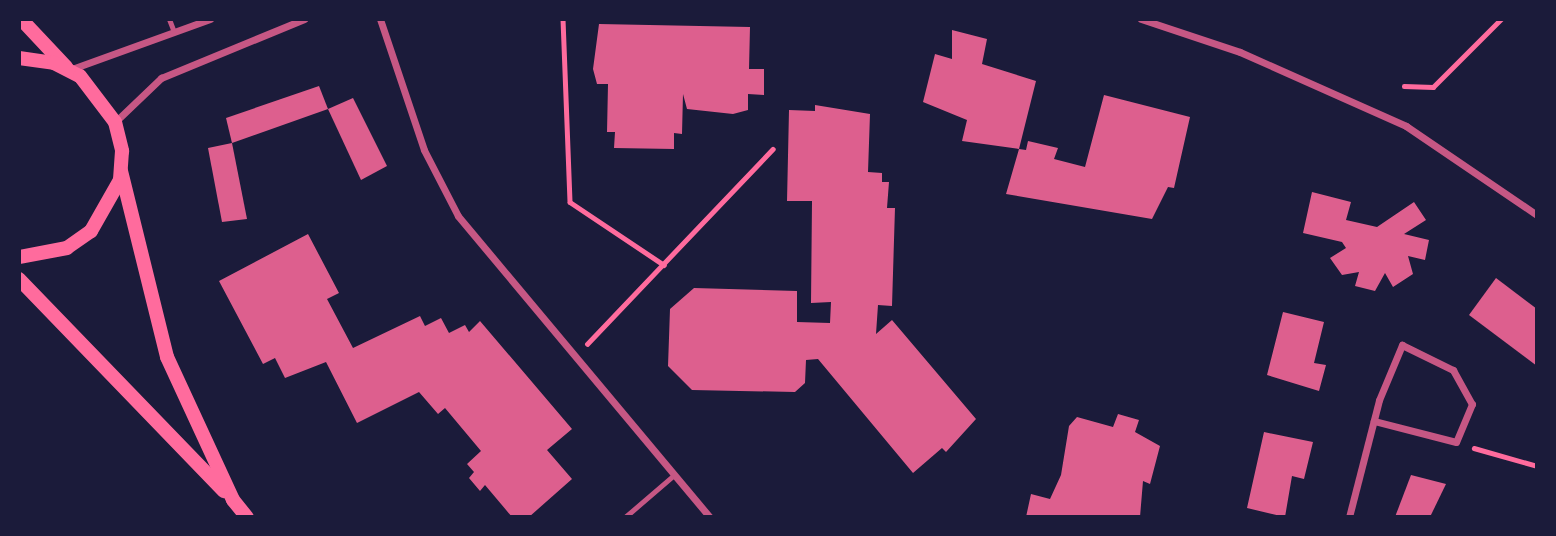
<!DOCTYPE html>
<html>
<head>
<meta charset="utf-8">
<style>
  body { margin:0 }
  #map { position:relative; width:1556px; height:536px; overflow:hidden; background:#1b1b3a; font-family:Inter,sans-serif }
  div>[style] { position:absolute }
  .building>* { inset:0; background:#dd5f8e }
  .path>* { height:4.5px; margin:-2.25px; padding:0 2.25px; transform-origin:2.25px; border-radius:2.25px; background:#ff6b9d }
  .service>* { height:5px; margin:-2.5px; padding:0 2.5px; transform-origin:2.5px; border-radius:2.5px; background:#c65784 }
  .minor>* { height:7px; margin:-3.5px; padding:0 3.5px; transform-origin:3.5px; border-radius:3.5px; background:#c65784 }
  .secondary>* { height:14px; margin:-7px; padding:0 7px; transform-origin:7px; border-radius:7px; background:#ff6b9d }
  span { translate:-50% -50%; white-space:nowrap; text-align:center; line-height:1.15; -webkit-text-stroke:7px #1b1b3a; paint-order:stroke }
  .frame { position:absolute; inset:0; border:21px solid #1b1b3a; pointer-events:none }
</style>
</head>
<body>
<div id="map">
  <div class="building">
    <i style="clip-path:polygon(599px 24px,750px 27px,749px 69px,764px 69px,764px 95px,748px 94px,748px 110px,733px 114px,687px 109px,683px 94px,682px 134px,674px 133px,674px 149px,614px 148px,615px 132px,607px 132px,608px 84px,597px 84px,593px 69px)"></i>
    <i style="clip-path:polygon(952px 30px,987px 39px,982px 64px,1036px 81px,1019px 149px,962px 141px,967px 120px,923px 102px,935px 54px,952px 59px)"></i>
    <i style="clip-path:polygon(319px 86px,328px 109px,232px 143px,226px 118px)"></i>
    <i style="clip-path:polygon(1104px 95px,1190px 117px,1174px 188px,1168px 187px,1152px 219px,1006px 194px,1019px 149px,1026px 150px,1028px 141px,1058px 148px,1054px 159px,1085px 167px)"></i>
    <i style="clip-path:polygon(353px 98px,387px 166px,361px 180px,328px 109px)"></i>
    <i style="clip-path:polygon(815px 105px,870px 114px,868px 172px,882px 173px,882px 182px,889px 182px,887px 208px,895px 208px,892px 306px,878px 305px,876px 334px,892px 320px,976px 419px,946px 452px,942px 448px,913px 473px,818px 359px,806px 360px,805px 383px,795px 392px,692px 390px,668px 366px,670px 309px,694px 288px,797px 291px,797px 322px,830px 323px,831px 302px,811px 303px,812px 201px,787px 201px,789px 110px,815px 111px)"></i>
    <i style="clip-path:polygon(232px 143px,247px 219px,222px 222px,208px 148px)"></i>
    <i style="clip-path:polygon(1312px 192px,1351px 202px,1346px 220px,1377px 227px,1414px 202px,1426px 220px,1404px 234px,1429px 240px,1425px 260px,1408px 256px,1413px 274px,1393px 287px,1385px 273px,1375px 291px,1355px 286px,1359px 272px,1342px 275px,1330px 258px,1346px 248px,1342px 242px,1303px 233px)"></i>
    <i style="clip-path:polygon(308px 234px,339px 293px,327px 299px,353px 348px,420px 316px,425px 326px,441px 318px,449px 333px,465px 325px,469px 332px,480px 321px,572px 429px,547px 450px,572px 479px,529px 517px,512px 517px,485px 485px,480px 491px,469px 478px,474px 472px,467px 464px,481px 451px,445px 408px,438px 414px,419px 392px,357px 423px,326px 362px,285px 378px,275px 358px,263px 364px,219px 281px)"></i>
    <i style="clip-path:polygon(1496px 278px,1537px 309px,1537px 366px,1469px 315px)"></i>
    <i style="clip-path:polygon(1283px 312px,1324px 322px,1314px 363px,1326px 365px,1319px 391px,1267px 375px)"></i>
    <i style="clip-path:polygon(1118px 414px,1139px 420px,1135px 432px,1160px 446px,1150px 484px,1143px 481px,1140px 517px,1026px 517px,1031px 494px,1050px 499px,1061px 475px,1069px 426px,1077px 417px,1113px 427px)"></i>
    <i style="clip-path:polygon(1264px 432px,1313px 442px,1304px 479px,1292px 476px,1285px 517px,1247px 508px)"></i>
    <i style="clip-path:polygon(1411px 475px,1446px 484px,1430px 517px,1395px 517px)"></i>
  </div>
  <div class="path">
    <i style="left:74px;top:19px;width:17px"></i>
    <i style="left:563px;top:19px;width:183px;rotate:87.8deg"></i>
    <i style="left:570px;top:202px;width:113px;rotate:33.8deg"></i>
    <i style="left:1404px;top:86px;width:29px;rotate:2deg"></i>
    <i style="left:1433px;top:87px;width:96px;rotate:-45deg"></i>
    <i style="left:587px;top:344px;width:269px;rotate:-46.4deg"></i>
    <i style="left:1474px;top:448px;width:66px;rotate:15.9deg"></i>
  </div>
  <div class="service">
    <i style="left:169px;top:19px;width:14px;rotate:69deg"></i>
    <i style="left:625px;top:517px;width:65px;rotate:-40.6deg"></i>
  </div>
  <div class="minor">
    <i style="left:380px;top:19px;width:138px;rotate:71.4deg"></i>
    <i style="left:424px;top:150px;width:74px;rotate:62.7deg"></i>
    <i style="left:458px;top:216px;width:393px;rotate:50.1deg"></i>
    <i style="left:1141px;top:19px;width:104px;rotate:18.4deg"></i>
    <i style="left:1240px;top:52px;width:182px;rotate:24deg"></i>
    <i style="left:1406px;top:126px;width:158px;rotate:34.2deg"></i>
    <i style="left:69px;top:70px;width:150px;rotate:-19.9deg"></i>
    <i style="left:115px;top:122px;width:64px;rotate:-43.7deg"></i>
    <i style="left:161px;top:78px;width:155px;rotate:-22.4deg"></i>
    <i style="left:1349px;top:517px;width:121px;rotate:-75.6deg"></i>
    <i style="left:1379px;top:400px;width:60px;rotate:-67.3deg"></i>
    <i style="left:1402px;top:345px;width:57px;rotate:26.1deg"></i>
    <i style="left:1453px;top:370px;width:39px;rotate:61deg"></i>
    <i style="left:1472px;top:404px;width:41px;rotate:112.8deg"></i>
    <i style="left:1456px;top:442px;width:85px;rotate:-165.6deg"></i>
  </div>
  <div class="secondary">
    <i style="left:21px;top:19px;width:66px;rotate:46.8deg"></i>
    <i style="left:19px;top:58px;width:35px;rotate:8deg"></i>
    <i style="left:54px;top:63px;width:29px;rotate:27deg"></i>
    <i style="left:80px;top:76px;width:58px;rotate:52.7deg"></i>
    <i style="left:115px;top:122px;width:30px;rotate:76deg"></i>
    <i style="left:122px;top:151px;width:29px;rotate:94deg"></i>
    <i style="left:120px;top:180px;width:59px;rotate:119.6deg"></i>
    <i style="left:91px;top:231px;width:29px;rotate:145deg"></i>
    <i style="left:67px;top:248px;width:49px;rotate:169.4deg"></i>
    <i style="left:121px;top:171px;width:192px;rotate:76.1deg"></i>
    <i style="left:167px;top:357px;width:157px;rotate:65.2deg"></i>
    <i style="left:233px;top:500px;width:22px;rotate:51deg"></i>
    <i style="left:19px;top:279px;width:295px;rotate:46deg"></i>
  </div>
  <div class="frame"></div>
</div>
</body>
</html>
